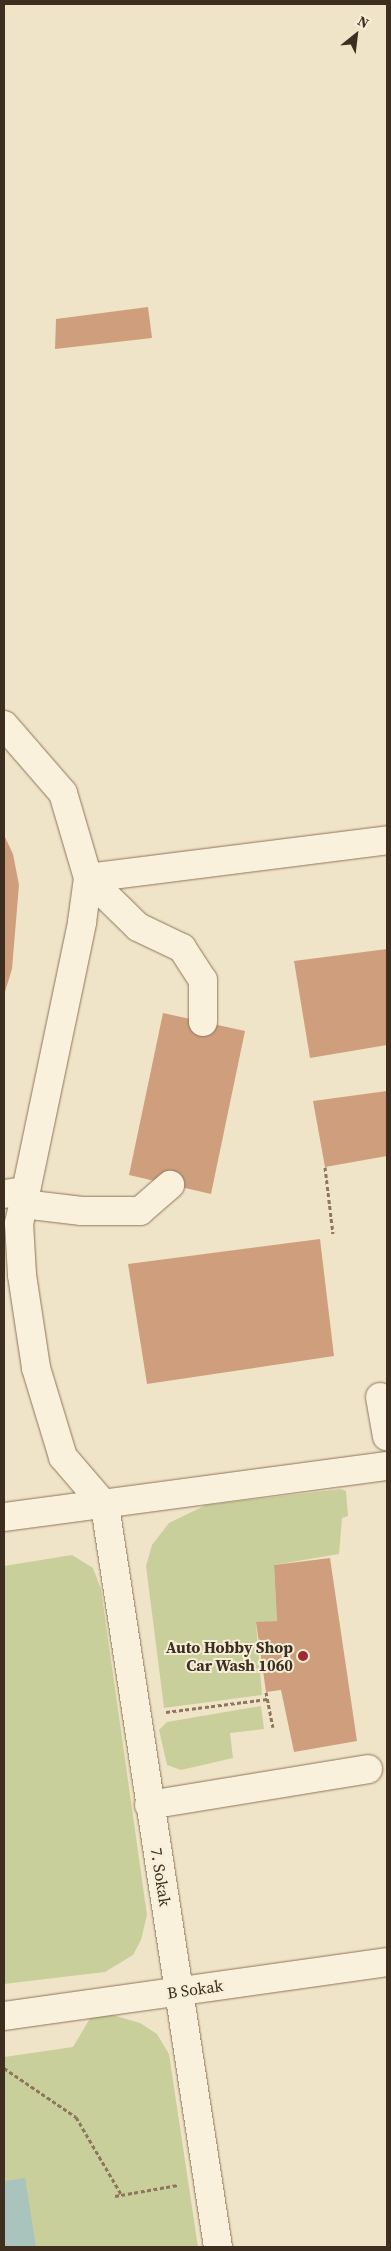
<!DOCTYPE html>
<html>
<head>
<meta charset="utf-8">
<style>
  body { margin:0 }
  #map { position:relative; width:391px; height:2251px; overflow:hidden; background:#f0e4c8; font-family:"Source Serif 4",serif }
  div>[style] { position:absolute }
  .green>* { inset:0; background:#c9cf9b }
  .water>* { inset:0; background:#a9c4bc }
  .building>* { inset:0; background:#cf9f7d }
  .path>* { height:3px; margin-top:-1.5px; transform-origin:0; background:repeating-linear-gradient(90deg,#8d765c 0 4px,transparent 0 6.5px) }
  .roads { filter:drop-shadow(0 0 1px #8d765c) drop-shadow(0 0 1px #8d765c) }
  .minor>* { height:28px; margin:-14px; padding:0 14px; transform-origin:14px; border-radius:14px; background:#faf1dc }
  .dots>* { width:14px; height:14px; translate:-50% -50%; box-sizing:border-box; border:2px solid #f7eed8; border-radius:50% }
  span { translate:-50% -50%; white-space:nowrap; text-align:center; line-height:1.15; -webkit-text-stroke:4px #f7eed8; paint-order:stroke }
  .poi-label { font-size:16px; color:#3d2e20; font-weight:700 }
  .right { translate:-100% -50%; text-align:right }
  .street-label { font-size:16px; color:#3d2e20 }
  .frame { position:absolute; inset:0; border:5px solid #3d2e20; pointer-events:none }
  .north { position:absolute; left:331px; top:10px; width:50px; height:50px; -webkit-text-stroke:4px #f7eed8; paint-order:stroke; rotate:29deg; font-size:14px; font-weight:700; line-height:20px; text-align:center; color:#3d2e20 }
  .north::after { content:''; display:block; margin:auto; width:18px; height:22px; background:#3d2e20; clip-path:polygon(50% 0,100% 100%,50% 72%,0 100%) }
</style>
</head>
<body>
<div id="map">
  <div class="green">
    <i style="clip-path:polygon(341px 1489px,346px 1491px,348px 1516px,342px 1518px,339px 1554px,274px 1565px,277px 1621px,256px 1623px,262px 1695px,164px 1708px,146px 1566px,152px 1545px,169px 1523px,206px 1505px)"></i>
    <i style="clip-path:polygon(72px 1555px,93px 1568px,101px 1589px,147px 1915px,141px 1940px,133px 1955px,105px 1972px,4px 1984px,4px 1566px)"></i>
    <i style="clip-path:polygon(261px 1706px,264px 1729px,230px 1733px,233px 1758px,181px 1770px,167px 1765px,159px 1730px,167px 1722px)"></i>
    <i style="clip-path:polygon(95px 2010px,140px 2023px,157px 2034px,169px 2054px,198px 2247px,4px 2247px,4px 2057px,73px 2047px)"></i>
  </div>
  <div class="water">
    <i style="clip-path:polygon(25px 2178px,36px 2247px,4px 2247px,4px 2181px)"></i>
  </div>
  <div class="building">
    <i style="clip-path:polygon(148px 307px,152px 338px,55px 349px,56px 319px)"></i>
    <i style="clip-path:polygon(4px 835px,13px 854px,19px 885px,12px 969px,4px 995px)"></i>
    <i style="clip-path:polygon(387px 949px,387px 1045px,310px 1058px,294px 961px)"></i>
    <i style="clip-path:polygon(163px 1013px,245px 1031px,211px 1194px,129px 1175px)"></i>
    <i style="clip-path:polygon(387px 1091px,387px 1156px,325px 1167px,313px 1101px)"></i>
    <i style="clip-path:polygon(320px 1239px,334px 1356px,147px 1384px,128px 1264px)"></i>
    <i style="clip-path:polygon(330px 1558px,357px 1741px,294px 1752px,281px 1690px,266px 1692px,256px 1622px,277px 1621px,274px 1565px)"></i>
  </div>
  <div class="path">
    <i style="left:325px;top:1167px;width:67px;rotate:83.2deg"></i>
    <i style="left:266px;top:1692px;width:36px;rotate:79deg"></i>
    <i style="left:166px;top:1712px;width:102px;rotate:-7.3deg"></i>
    <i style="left:4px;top:2068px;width:87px;rotate:34.2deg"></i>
    <i style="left:76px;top:2117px;width:89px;rotate:59.7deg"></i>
    <i style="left:115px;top:2196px;width:64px;rotate:-9.9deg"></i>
  </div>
  <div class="roads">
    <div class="minor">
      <i style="left:4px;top:725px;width:90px;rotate:49.1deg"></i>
      <i style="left:63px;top:793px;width:89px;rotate:73.6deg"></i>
      <i style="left:88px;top:878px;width:70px;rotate:44.4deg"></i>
      <i style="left:138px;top:927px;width:49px;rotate:25.5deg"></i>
      <i style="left:182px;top:948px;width:38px;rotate:57deg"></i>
      <i style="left:203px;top:980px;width:42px;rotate:90deg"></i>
      <i style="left:26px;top:1191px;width:33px;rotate:102deg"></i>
      <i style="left:19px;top:1223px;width:52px;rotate:86.7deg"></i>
      <i style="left:22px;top:1275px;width:94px;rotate:81.4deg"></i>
      <i style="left:36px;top:1368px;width:93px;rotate:73.1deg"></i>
      <i style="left:63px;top:1457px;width:65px;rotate:49.4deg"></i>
      <i style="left:105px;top:1506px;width:750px;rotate:81.33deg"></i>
      <i style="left:4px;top:1194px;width:22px;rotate:-8deg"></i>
      <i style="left:26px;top:1191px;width:275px;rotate:-78.2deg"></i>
      <i style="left:82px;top:922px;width:44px;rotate:-82.2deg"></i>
      <i style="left:88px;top:878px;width:301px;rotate:-7.2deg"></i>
      <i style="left:23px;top:1204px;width:59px;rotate:6.8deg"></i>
      <i style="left:82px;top:1211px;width:58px"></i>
      <i style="left:140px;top:1211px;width:40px;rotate:-41deg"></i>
      <i style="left:380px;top:1397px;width:40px;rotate:80deg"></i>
      <i style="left:4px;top:1517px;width:386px;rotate:-7.6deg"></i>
      <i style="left:149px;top:1805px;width:222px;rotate:-9.3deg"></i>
      <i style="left:4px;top:2016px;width:387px;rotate:-8deg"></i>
    </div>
  </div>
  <div class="dots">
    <i style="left:303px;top:1656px;background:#9e2a2b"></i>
  </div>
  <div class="poi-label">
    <span class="right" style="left:293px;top:1656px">Auto Hobby Shop<br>Car Wash 1060</span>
  </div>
  <div class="street-label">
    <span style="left:161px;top:1877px;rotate:81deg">7. Sokak</span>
    <span style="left:195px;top:1989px;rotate:-8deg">B Sokak</span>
  </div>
  <div class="frame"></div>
  <div class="north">N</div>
</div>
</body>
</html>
